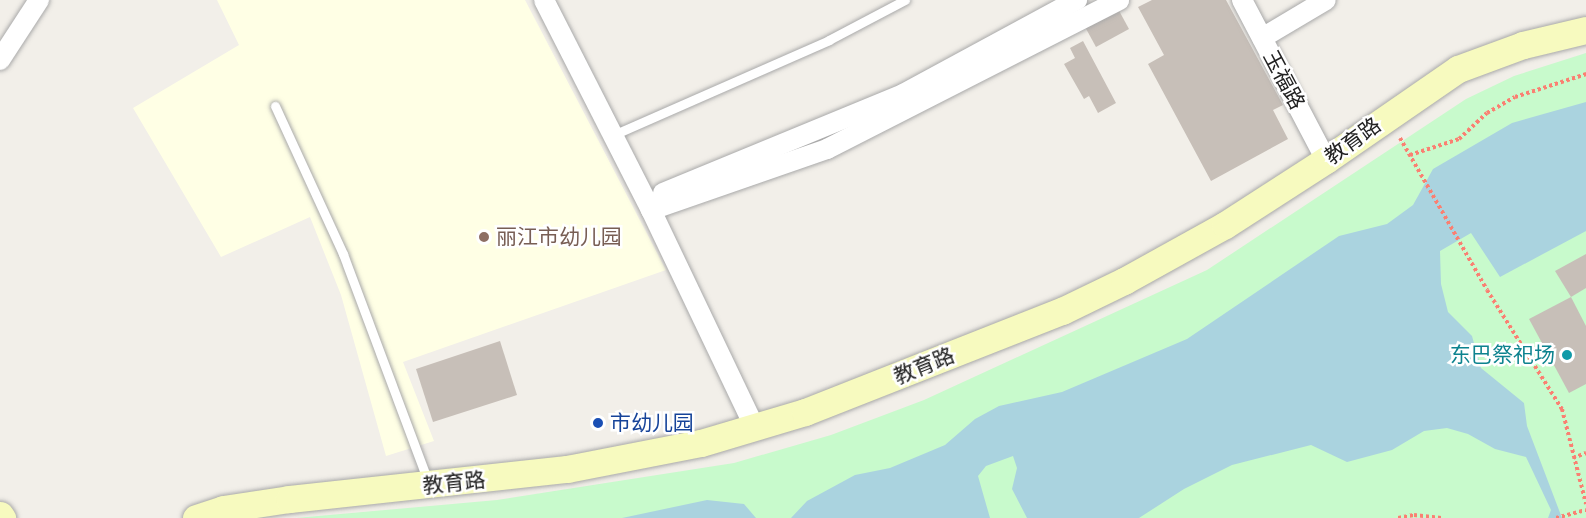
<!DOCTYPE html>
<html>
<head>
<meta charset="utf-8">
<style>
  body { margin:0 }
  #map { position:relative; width:1586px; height:518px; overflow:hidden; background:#f2efe9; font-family:"DejaVu Sans","Noto Sans SC",sans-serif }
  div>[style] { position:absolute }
  .education>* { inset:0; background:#ffffe5 }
  .park>* { inset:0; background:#c8facc }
  .water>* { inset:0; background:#aad3df }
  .building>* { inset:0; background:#c7bfb8 }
  .path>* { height:4px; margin-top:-2px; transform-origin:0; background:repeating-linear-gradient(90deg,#fa8072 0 3px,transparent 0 6px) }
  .roads { filter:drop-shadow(0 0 2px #a9a9a9) drop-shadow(0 0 2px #a9a9a9) }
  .service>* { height:9px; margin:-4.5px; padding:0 4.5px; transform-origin:4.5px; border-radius:4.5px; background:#fff }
  .minor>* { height:20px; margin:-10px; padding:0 10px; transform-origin:10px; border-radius:10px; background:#fff }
  .secondary>* { height:27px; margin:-13.5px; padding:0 13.5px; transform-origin:13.5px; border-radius:13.5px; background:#f7fabf }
  .dots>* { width:16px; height:16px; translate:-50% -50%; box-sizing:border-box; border:3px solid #fff; border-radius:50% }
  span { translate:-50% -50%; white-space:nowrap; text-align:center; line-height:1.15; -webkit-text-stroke:5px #fff; paint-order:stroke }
  .street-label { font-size:21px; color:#222 }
  .education-label { font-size:21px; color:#785e54 }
  .left { translate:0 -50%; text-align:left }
  .culture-label { font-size:21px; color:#0d838f }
  .right { translate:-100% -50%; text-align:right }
  .transit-label { font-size:21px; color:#164399 }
</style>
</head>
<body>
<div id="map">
  <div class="education">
    <i style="clip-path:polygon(217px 0,525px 0,666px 270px,403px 362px,434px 441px,386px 456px,341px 295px,310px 217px,221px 257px,133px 108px,239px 45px)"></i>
  </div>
  <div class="park">
    <i style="clip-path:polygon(1586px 53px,1586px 518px,296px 518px,497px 500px,734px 463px,831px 435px,924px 400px,1207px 270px,1466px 99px,1514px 76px)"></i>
  </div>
  <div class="water">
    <i style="clip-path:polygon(1586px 102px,1586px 231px,1500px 277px,1471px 233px,1440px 251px,1441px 284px,1448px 312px,1472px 336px,1481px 368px,1524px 403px,1527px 426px,1562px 518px,1548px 518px,1551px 510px,1526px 457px,1495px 449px,1468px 434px,1447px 428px,1424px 431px,1392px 450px,1347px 462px,1311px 445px,1232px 465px,1184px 489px,1139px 518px,1027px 518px,1012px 489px,1017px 468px,1013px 456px,986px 466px,978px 476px,990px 518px,791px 518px,807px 501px,855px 475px,890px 468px,945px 445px,975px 419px,999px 406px,1062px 392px,1187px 339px,1339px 236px,1387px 224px,1413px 205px,1433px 169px,1512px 123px)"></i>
    <i style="clip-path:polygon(707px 500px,744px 504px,756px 518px,622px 518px)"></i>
  </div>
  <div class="building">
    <i style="clip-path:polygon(1152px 0,1226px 0,1283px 105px,1273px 110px,1288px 139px,1211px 181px,1148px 64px,1164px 55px,1138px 7px)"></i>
    <i style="clip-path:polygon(1117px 7px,1129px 29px,1096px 47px,1084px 25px)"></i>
    <i style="clip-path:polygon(1083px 41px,1116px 103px,1098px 113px,1089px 96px,1084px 99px,1064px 64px,1075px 58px,1070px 48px)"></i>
    <i style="clip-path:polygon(1586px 254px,1586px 288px,1571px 297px,1555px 271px)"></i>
    <i style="clip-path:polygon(1571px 297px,1586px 326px,1586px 384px,1569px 393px,1529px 319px)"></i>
    <i style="clip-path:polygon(500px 341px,517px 395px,433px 422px,416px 369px)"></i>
  </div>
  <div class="path">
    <i style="left:1400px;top:138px;width:175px;rotate:60.2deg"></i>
    <i style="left:1487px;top:290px;width:141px;rotate:57.8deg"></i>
    <i style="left:1562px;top:409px;width:98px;rotate:75.8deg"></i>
    <i style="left:1410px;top:155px;width:52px;rotate:-18.1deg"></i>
    <i style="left:1459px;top:139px;width:38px;rotate:-43deg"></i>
    <i style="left:1487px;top:113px;width:32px;rotate:-30deg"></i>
    <i style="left:1515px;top:97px;width:75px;rotate:-17.9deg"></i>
    <i style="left:1573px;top:458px;width:14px;rotate:-21deg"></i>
    <i style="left:1398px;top:518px;width:16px;rotate:-11deg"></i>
    <i style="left:1414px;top:515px;width:30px;rotate:6deg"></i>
    <i style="left:1556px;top:518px;width:31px;rotate:-15deg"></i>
  </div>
  <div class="roads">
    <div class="service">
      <i style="left:275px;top:106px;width:163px;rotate:65.3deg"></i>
      <i style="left:343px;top:254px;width:242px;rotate:69.5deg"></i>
      <i style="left:613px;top:135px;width:236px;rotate:-23.7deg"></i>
      <i style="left:829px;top:40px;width:86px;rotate:-27.8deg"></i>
    </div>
    <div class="minor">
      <i style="left:544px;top:0;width:236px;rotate:63deg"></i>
      <i style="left:651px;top:210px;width:242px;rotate:64.5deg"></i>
      <i style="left:1242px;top:0;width:181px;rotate:62.3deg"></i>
      <i style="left:1262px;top:38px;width:74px;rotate:-30.7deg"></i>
      <i style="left:0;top:60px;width:72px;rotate:-57deg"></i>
      <i style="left:663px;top:193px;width:260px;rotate:-22.4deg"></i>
      <i style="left:903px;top:94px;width:198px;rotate:-28.4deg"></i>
      <i style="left:651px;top:210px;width:186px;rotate:-19.1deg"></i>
      <i style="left:827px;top:149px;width:328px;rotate:-27deg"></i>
    </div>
    <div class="secondary">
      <i style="left:0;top:515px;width:4px;rotate:56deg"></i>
      <i style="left:196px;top:518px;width:28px;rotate:-18deg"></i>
      <i style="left:223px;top:509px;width:67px;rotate:-8.6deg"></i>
      <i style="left:289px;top:499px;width:280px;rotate:-6.2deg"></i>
      <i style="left:567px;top:469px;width:136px;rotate:-11deg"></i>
      <i style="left:701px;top:443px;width:109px;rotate:-16.6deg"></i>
      <i style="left:805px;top:412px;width:276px;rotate:-21.5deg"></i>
      <i style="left:1062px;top:311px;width:69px;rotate:-25.8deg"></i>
      <i style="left:1124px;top:281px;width:115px;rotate:-29deg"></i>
      <i style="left:1225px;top:225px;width:120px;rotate:-32.8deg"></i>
      <i style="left:1326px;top:160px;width:160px;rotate:-34.6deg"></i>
      <i style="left:1458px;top:69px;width:69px;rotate:-20.3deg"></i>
      <i style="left:1523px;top:45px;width:65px;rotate:-13.4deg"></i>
    </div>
  </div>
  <div class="dots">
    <i style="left:484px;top:237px;background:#8d6e63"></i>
    <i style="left:1567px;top:355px;background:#0f9aa8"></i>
    <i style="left:598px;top:423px;background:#1a4fb4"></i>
  </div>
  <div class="street-label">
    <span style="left:1284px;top:80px;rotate:62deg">玉福路</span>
    <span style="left:1353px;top:141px;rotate:-36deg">教育路</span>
    <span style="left:924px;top:366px;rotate:-22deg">教育路</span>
    <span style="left:454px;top:483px;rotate:-6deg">教育路</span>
  </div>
  <div class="education-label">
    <span class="left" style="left:496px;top:237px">丽江市幼儿园</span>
  </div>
  <div class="culture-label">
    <span class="right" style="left:1555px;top:355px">东巴祭祀场</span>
  </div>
  <div class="transit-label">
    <span class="left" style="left:610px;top:423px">市幼儿园</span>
  </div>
</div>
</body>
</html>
